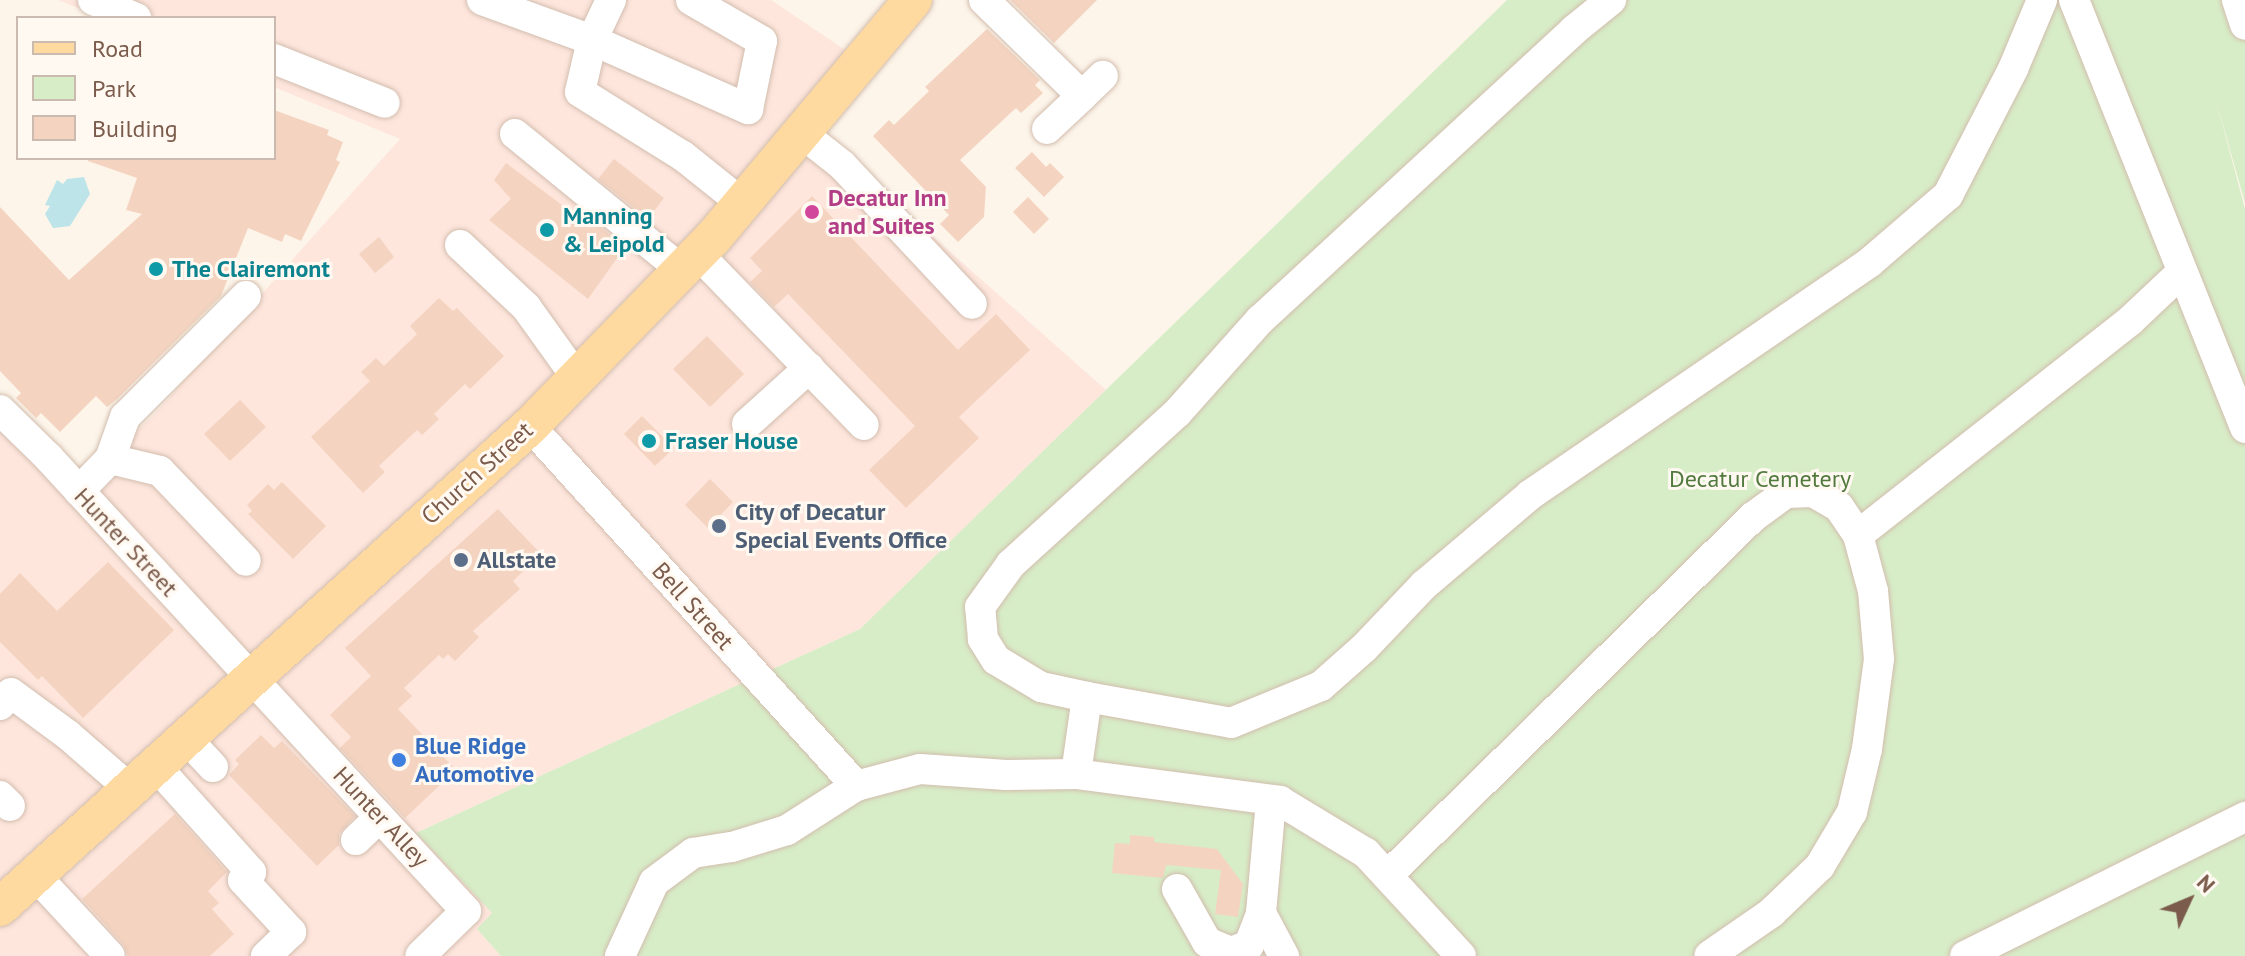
<!DOCTYPE html>
<html>
<head>
<meta charset="utf-8">
<style>
  body { margin:0 }
  #map { position:relative; width:2245px; height:956px; overflow:hidden; background:#fdf5ea; font-family:"PT Sans",sans-serif }
  div>[style] { position:absolute }
  .commercial>* { inset:0; background:#fee6dd }
  .green>* { inset:0; background:#d7edc7 }
  .water>* { inset:0; background:#bce4e9 }
  .building>* { inset:0; background:#f4d4c0 }
  .roads { filter:drop-shadow(0 0 2px #d2bdae) drop-shadow(0 0 2px #d2bdae) }
  .minor>* { height:30px; margin:-15px; padding:0 15px; transform-origin:15px; border-radius:15px; background:#fff }
  .major>* { height:38px; margin:-19px; padding:0 19px; transform-origin:19px; border-radius:19px; background:#fed9a0 }
  .dots>* { width:22px; height:22px; translate:-50% -50%; box-sizing:border-box; border:4px solid #fff9f1; border-radius:50% }
  span { translate:-50% -50%; white-space:nowrap; text-align:center; line-height:1.15; -webkit-text-stroke:6px #fff9f1; paint-order:stroke }
  .hotel-label { font-size:24px; color:#b23c85; font-weight:700 }
  .left { translate:0 -50%; text-align:left }
  .culture-label { font-size:24px; color:#0d838f; font-weight:700 }
  .street-label { font-size:24px; color:#7b5b4b }
  .park-label { font-size:24px; color:#527a3f }
  .service-label { font-size:24px; color:#4e5e75; font-weight:700 }
  .shop-label { font-size:24px; color:#366cbe; font-weight:700 }
  .legend { position:absolute; left:16px; top:16px; width:260px; height:144px; box-sizing:border-box; background:#fff9f1; border:2px solid #cabaaf; margin:0; padding:10px 14px; list-style:none; font-size:24px; color:#7b5b4b }
  .legend li { display:flex; align-items:center; gap:16px; height:40px }
  .legend b { width:40px; border:2px solid #cabaaf }
  .north { position:absolute; left:2149px; top:860px; width:80px; height:80px; -webkit-text-stroke:6px #fff9f1; paint-order:stroke; rotate:46deg; font-size:22px; font-weight:700; line-height:32px; text-align:center; color:#7b5b4b }
  .north::after { content:''; display:block; margin:auto; width:28px; height:36px; background:#7b5b4b; clip-path:polygon(50% 0,100% 100%,50% 72%,0 100%) }
</style>
</head>
<body>
<div id="map">
  <div class="commercial">
    <i style="clip-path:polygon(58px 0,771px 0,866px 64px,816px 133px,1106px 390px,860px 629px,416px 833px,493px 913px,477px 929px,501px 956px,0 956px,0 409px,74px 480px,152px 417px,400px 139px,274px 87px,274px 18px,103px 18px)"></i>
  </div>
  <div class="green">
    <i style="clip-path:polygon(1507px 0,2245px 0,2245px 203px,2216px 100px,2245px 209px,2245px 956px,501px 956px,477px 929px,492px 913px,416px 833px,860px 629px)"></i>
  </div>
  <div class="water">
    <i style="clip-path:polygon(84px 177px,90px 194px,70px 226px,53px 228px,45px 214px,50px 206px,45px 205px,57px 180px,63px 184px,67px 179px)"></i>
  </div>
  <div class="building">
    <i style="clip-path:polygon(1010px 0,1097px 0,1054px 43px)"></i>
    <i style="clip-path:polygon(987px 29px,1040px 80px,1035px 85px,1043px 93px,1021px 113px,1016px 108px,960px 160px,986px 187px,984px 217px,958px 242px,940px 224px,949px 215px,873px 136px,889px 120px,894px 125px,929px 91px,925px 87px)"></i>
    <i style="clip-path:polygon(274px 110px,329px 130px,327px 135px,343px 142px,336px 160px,340px 162px,301px 241px,285px 234px,282px 242px,248px 228px,221px 296px,117px 399px,107px 407px,96px 396px,60px 432px,41px 413px,36px 418px,16px 398px,21px 393px,0 371px,0 207px,69px 280px,142px 214px,126px 210px,137px 178px,88px 161px,88px 158px,274px 158px)"></i>
    <i style="clip-path:polygon(1032px 152px,1046px 167px,1050px 163px,1064px 177px,1044px 197px,1015px 168px)"></i>
    <i style="clip-path:polygon(614px 159px,664px 198px,648px 219px,598px 179px)"></i>
    <i style="clip-path:polygon(506px 163px,578px 217px,581px 211px,625px 247px,588px 299px,489px 220px,511px 199px,494px 180px)"></i>
    <i style="clip-path:polygon(812px 196px,958px 350px,996px 314px,1030px 350px,959px 417px,979px 438px,906px 508px,869px 470px,915px 426px,788px 294px,774px 307px,750px 282px,762px 271px,750px 258px)"></i>
    <i style="clip-path:polygon(1028px 197px,1049px 219px,1034px 234px,1013px 212px)"></i>
    <i style="clip-path:polygon(379px 237px,394px 257px,375px 273px,359px 254px)"></i>
    <i style="clip-path:polygon(439px 298px,453px 311px,457px 308px,504px 356px,470px 389px,465px 384px,434px 414px,439px 419px,422px 435px,417px 430px,379px 466px,385px 472px,363px 493px,311px 437px,370px 381px,361px 372px,376px 358px,384px 366px,417px 334px,410px 326px)"></i>
    <i style="clip-path:polygon(707px 336px,744px 374px,710px 407px,673px 369px)"></i>
    <i style="clip-path:polygon(240px 400px,266px 427px,230px 461px,204px 434px)"></i>
    <i style="clip-path:polygon(642px 416px,674px 448px,655px 466px,624px 434px)"></i>
    <i style="clip-path:polygon(710px 479px,733px 502px,708px 528px,685px 505px)"></i>
    <i style="clip-path:polygon(282px 482px,326px 526px,293px 559px,248px 514px,252px 511px,247px 505px,268px 484px,274px 490px)"></i>
    <i style="clip-path:polygon(498px 509px,541px 554px,513px 581px,520px 589px,473px 631px,479px 637px,455px 661px,448px 654px,443px 659px,439px 655px,404px 688px,412px 696px,398px 709px,456px 770px,405px 818px,340px 748px,351px 737px,330px 715px,371px 676px,345px 648px)"></i>
    <i style="clip-path:polygon(108px 562px,174px 630px,83px 718px,42px 676px,38px 680px,0 642px,0 594px,20px 573px,57px 611px)"></i>
    <i style="clip-path:polygon(261px 735px,274px 748px,282px 741px,355px 816px,339px 834px,339px 845px,317px 866px,229px 775px,239px 764px,235px 760px)"></i>
    <i style="clip-path:polygon(175px 814px,227px 872px,208px 891px,219px 903px,212px 909px,234px 934px,210px 956px,128px 956px,123px 944px,82px 899px)"></i>
    <i style="clip-path:polygon(1130px 835px,1154px 837px,1154px 842px,1217px 849px,1243px 884px,1238px 917px,1215px 914px,1221px 870px,1166px 865px,1163px 878px,1112px 873px,1115px 843px,1130px 844px)"></i>
  </div>
  <div class="roads">
    <div class="minor">
      <i style="left:93px;top:0;width:47px;rotate:22.7deg"></i>
      <i style="left:482px;top:0;width:117px;rotate:20deg"></i>
      <i style="left:592px;top:40px;width:171px;rotate:23.9deg"></i>
      <i style="left:748px;top:109px;width:69px;rotate:-78.4deg"></i>
      <i style="left:762px;top:41px;width:82px;rotate:-150deg"></i>
      <i style="left:611px;top:0;width:44px;rotate:115.4deg"></i>
      <i style="left:592px;top:40px;width:53px;rotate:103deg"></i>
      <i style="left:580px;top:92px;width:121px;rotate:31.9deg"></i>
      <i style="left:683px;top:156px;width:77px;rotate:38.7deg"></i>
      <i style="left:984px;top:0;width:137px;rotate:44.4deg"></i>
      <i style="left:1082px;top:96px;width:48px;rotate:136.7deg"></i>
      <i style="left:2074px;top:0;width:461px;rotate:68.2deg"></i>
      <i style="left:2237px;top:0;width:26px;rotate:72deg"></i>
      <i style="left:274px;top:59px;width:119px;rotate:21.6deg"></i>
      <i style="left:1082px;top:96px;width:29px;rotate:-44deg"></i>
      <i style="left:515px;top:134px;width:215px;rotate:39.2deg"></i>
      <i style="left:804px;top:135px;width:48px;rotate:38.3deg"></i>
      <i style="left:842px;top:165px;width:190px;rotate:46.9deg"></i>
      <i style="left:460px;top:245px;width:91px;rotate:43.2deg"></i>
      <i style="left:526px;top:307px;width:87px;rotate:54.3deg"></i>
      <i style="left:698px;top:254px;width:238px;rotate:45.9deg"></i>
      <i style="left:0;top:410px;width:67px;rotate:44.4deg"></i>
      <i style="left:48px;top:457px;width:617px;rotate:47.36deg"></i>
      <i style="left:466px;top:911px;width:64px;rotate:135.6deg"></i>
      <i style="left:747px;top:424px;width:84px;rotate:-42.1deg"></i>
      <i style="left:530px;top:426px;width:486px;rotate:47.8deg"></i>
      <i style="left:110px;top:459px;width:51px;rotate:13.5deg"></i>
      <i style="left:160px;top:471px;width:124px;rotate:46.3deg"></i>
      <i style="left:79px;top:491px;width:45px;rotate:-45.9deg"></i>
      <i style="left:110px;top:459px;width:45px;rotate:-70.3deg"></i>
      <i style="left:125px;top:417px;width:171px;rotate:-45deg"></i>
      <i style="left:1858px;top:535px;width:347px;rotate:-38.2deg"></i>
      <i style="left:2131px;top:320px;width:70px;rotate:-43.3deg"></i>
      <i style="left:1087px;top:697px;width:146px;rotate:10.2deg"></i>
      <i style="left:1231px;top:723px;width:97px;rotate:-22.3deg"></i>
      <i style="left:1321px;top:686px;width:57px;rotate:-41.5deg"></i>
      <i style="left:1364px;top:648px;width:87px;rotate:-46.4deg"></i>
      <i style="left:1424px;top:585px;width:139px;rotate:-40.3deg"></i>
      <i style="left:1530px;top:495px;width:412px;rotate:-34.4deg"></i>
      <i style="left:1870px;top:262px;width:103px;rotate:-40.7deg"></i>
      <i style="left:1948px;top:195px;width:142px;rotate:-62.7deg"></i>
      <i style="left:2013px;top:69px;width:75px;rotate:-67.2deg"></i>
      <i style="left:0;top:705px;width:16px;rotate:-47deg"></i>
      <i style="left:11px;top:693px;width:71px;rotate:36.4deg"></i>
      <i style="left:68px;top:735px;width:81px;rotate:41deg"></i>
      <i style="left:185px;top:737px;width:41px;rotate:47deg"></i>
      <i style="left:155px;top:765px;width:144px;rotate:48.1deg"></i>
      <i style="left:251px;top:872px;width:11px;rotate:135deg"></i>
      <i style="left:243px;top:880px;width:71px;rotate:47.3deg"></i>
      <i style="left:291px;top:932px;width:35px;rotate:136deg"></i>
      <i style="left:1076px;top:774px;width:78px;rotate:-81.9deg"></i>
      <i style="left:1087px;top:697px;width:47px;rotate:-167.7deg"></i>
      <i style="left:1041px;top:687px;width:52px;rotate:-149deg"></i>
      <i style="left:996px;top:660px;width:25px;rotate:-122deg"></i>
      <i style="left:983px;top:639px;width:32px;rotate:-95deg"></i>
      <i style="left:980px;top:607px;width:53px;rotate:-54.2deg"></i>
      <i style="left:1011px;top:564px;width:224px;rotate:-42.3deg"></i>
      <i style="left:1177px;top:413px;width:125px;rotate:-48.3deg"></i>
      <i style="left:1260px;top:320px;width:427px;rotate:-42.7deg"></i>
      <i style="left:1574px;top:30px;width:48px;rotate:-39deg"></i>
      <i style="left:0;top:796px;width:14px;rotate:45deg"></i>
      <i style="left:356px;top:840px;width:33px;rotate:-44deg"></i>
      <i style="left:35px;top:875px;width:110px;rotate:47.2deg"></i>
      <i style="left:1388px;top:875px;width:511px;rotate:-44.45deg"></i>
      <i style="left:1753px;top:517px;width:41px;rotate:-36deg"></i>
      <i style="left:1786px;top:493px;width:27px;rotate:-2deg"></i>
      <i style="left:1813px;top:492px;width:30px;rotate:30deg"></i>
      <i style="left:1839px;top:507px;width:34px;rotate:56deg"></i>
      <i style="left:1858px;top:535px;width:58px;rotate:75deg"></i>
      <i style="left:1873px;top:591px;width:68px;rotate:85deg"></i>
      <i style="left:1879px;top:659px;width:91px;rotate:97.6deg"></i>
      <i style="left:1867px;top:749px;width:65px;rotate:103.4deg"></i>
      <i style="left:1852px;top:812px;width:63px;rotate:120.7deg"></i>
      <i style="left:1820px;top:866px;width:68px;rotate:136.2deg"></i>
      <i style="left:1771px;top:913px;width:75px;rotate:145.3deg"></i>
      <i style="left:1177px;top:889px;width:61px;rotate:60.5deg"></i>
      <i style="left:1207px;top:942px;width:26px;rotate:23deg"></i>
      <i style="left:1231px;top:952px;width:19px;rotate:-21deg"></i>
      <i style="left:1249px;top:945px;width:34px;rotate:-69deg"></i>
      <i style="left:1261px;top:913px;width:113px;rotate:-84.9deg"></i>
      <i style="left:1261px;top:913px;width:49px;rotate:61.9deg"></i>
      <i style="left:620px;top:956px;width:81px;rotate:-65.3deg"></i>
      <i style="left:654px;top:882px;width:49px;rotate:-36.6deg"></i>
      <i style="left:693px;top:853px;width:39px;rotate:-9deg"></i>
      <i style="left:732px;top:847px;width:58px;rotate:-17.2deg"></i>
      <i style="left:787px;top:830px;width:82px;rotate:-32.5deg"></i>
      <i style="left:856px;top:786px;width:66px;rotate:-14.9deg"></i>
      <i style="left:920px;top:769px;width:86px;rotate:4deg"></i>
      <i style="left:1006px;top:775px;width:70px;rotate:-0.8deg"></i>
      <i style="left:1076px;top:774px;width:206px;rotate:7.5deg"></i>
      <i style="left:1280px;top:801px;width:100px;rotate:31.2deg"></i>
      <i style="left:1366px;top:853px;width:140px;rotate:47.3deg"></i>
      <i style="left:1965px;top:956px;width:313px;rotate:-26.4deg"></i>
    </div>
    <div class="major">
      <i style="left:0;top:907px;width:716px;rotate:-42.23deg"></i>
      <i style="left:530px;top:426px;width:262px;rotate:-45.8deg"></i>
      <i style="left:713px;top:238px;width:311px;rotate:-50deg"></i>
    </div>
  </div>
  <div class="dots">
    <i style="left:812px;top:212px;background:#d1479c"></i>
    <i style="left:547px;top:230px;background:#0f9aa8"></i>
    <i style="left:156px;top:269px;background:#0f9aa8"></i>
    <i style="left:649px;top:441px;background:#0f9aa8"></i>
    <i style="left:719px;top:526px;background:#5c6f8a"></i>
    <i style="left:461px;top:560px;background:#5c6f8a"></i>
    <i style="left:399px;top:760px;background:#3f7fe0"></i>
  </div>
  <div class="hotel-label">
    <span class="left" style="left:828px;top:212px">Decatur Inn<br>and Suites</span>
  </div>
  <div class="culture-label">
    <span class="left" style="left:563px;top:230px">Manning<br>&amp; Leipold</span>
    <span class="left" style="left:172px;top:269px">The Clairemont</span>
    <span class="left" style="left:665px;top:441px">Fraser House</span>
  </div>
  <div class="street-label">
    <span style="left:477px;top:473px;rotate:-42deg">Church Street</span>
    <span style="left:126px;top:542px;rotate:47deg">Hunter Street</span>
    <span style="left:693px;top:606px;rotate:48deg">Bell Street</span>
    <span style="left:381px;top:817px;rotate:47deg">Hunter Alley</span>
  </div>
  <div class="park-label">
    <span style="left:1760px;top:479px">Decatur Cemetery</span>
  </div>
  <div class="service-label">
    <span class="left" style="left:735px;top:526px">City of Decatur<br>Special Events Office</span>
    <span class="left" style="left:477px;top:560px">Allstate</span>
  </div>
  <div class="shop-label">
    <span class="left" style="left:415px;top:760px">Blue Ridge<br>Automotive</span>
  </div>
  <ul class="legend">
  <li><b style="height:10px;background:#fed9a0"></b>Road</li>
  <li><b style="height:22px;background:#d7edc7"></b>Park</li>
  <li><b style="height:22px;background:#f4d4c0"></b>Building</li>
  </ul>
  <div class="north">N</div>
</div>
</body>
</html>
